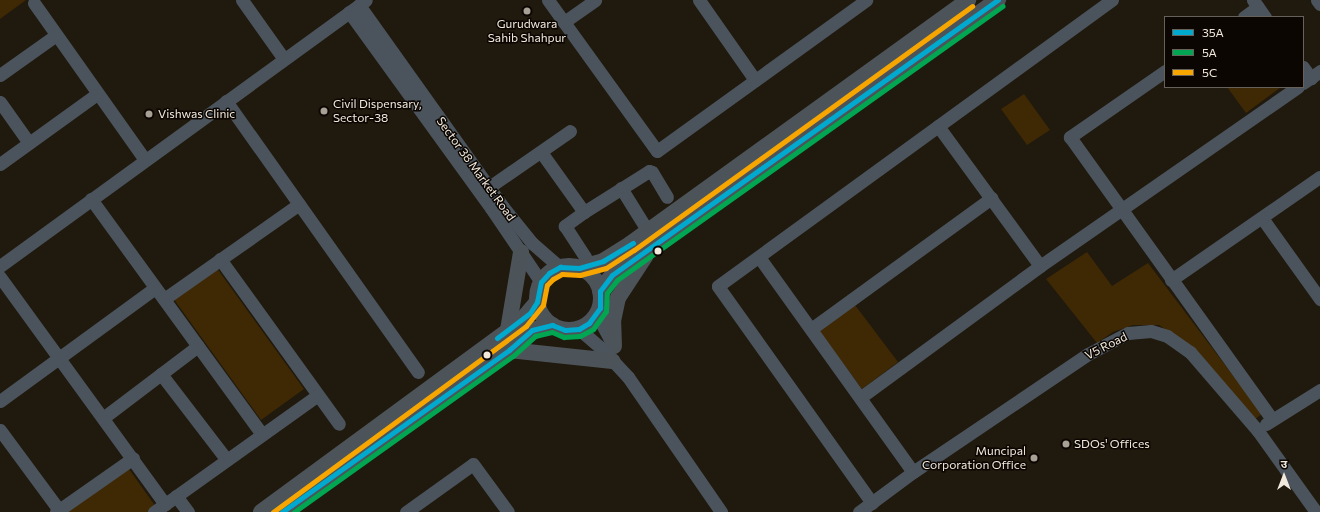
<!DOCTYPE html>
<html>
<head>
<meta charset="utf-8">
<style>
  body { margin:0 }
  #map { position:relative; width:1320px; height:512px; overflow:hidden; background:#20190e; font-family:Commissioner,"Noto Sans Devanagari",sans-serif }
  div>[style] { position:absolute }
  .green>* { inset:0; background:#3f2904 }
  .minor>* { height:13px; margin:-6.5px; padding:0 6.5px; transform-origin:6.5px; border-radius:6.5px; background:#4b545d }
  .major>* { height:16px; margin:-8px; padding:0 8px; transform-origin:8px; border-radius:8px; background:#4c545a }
  .major>.ring { margin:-8px; padding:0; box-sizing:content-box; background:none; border:16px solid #4c545a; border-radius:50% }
  .bus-1>* { height:5px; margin:-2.5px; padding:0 2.5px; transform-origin:2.5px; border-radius:2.5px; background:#00a9ce }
  .bus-2>* { height:5px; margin:-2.5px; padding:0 2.5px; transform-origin:2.5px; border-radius:2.5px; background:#00a651 }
  .bus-3>* { height:5px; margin:-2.5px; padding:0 2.5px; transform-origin:2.5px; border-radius:2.5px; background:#f7a600 }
  .dots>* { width:11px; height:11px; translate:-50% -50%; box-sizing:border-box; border:2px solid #0b0602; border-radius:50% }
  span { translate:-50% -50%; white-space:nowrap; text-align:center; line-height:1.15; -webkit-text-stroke:3px #0b0602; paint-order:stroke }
  .poi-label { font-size:12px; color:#f2e9dd }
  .left { translate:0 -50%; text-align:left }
  .right { translate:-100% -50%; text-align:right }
  .street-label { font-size:12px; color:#f2e9dd }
  .legend { position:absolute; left:1164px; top:16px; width:140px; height:72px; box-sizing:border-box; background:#0b0602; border:1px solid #67615a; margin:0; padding:5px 7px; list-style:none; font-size:12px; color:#f2e9dd }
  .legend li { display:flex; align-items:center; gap:8px; height:20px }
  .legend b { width:20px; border:1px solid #67615a }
  .north { position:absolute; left:1264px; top:456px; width:40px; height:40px; -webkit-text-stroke:3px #0b0602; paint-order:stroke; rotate:0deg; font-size:11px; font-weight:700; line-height:16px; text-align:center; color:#f2e9dd }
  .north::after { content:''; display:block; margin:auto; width:14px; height:18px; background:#f2e9dd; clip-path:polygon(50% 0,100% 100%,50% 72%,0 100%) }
</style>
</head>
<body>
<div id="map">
  <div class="green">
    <i style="clip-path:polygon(0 0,26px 0,0 19px)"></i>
    <i style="clip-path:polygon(1227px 87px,1281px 87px,1246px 113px)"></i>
    <i style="clip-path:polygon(1024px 94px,1050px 130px,1027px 145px,1001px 109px)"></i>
    <i style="clip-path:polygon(1087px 252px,1112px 286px,1148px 263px,1262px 414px,1255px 419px,1178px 338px,1159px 325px,1133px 325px,1113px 332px,1097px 343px,1046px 279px)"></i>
    <i style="clip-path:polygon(216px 267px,304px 389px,261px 420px,173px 298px)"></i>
    <i style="clip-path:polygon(855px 305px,898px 362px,862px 389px,819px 331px)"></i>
    <i style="clip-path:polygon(129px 469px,156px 507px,149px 512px,67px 512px)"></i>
  </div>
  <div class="minor">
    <i style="left:242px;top:0;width:72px;rotate:54.6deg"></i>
    <i style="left:548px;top:0;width:186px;rotate:54.2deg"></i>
    <i style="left:657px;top:151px;width:258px;rotate:-35.8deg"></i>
    <i style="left:699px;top:0;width:98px;rotate:55deg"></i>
    <i style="left:1253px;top:0;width:21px;rotate:55deg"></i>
    <i style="left:1317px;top:0;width:5px;rotate:53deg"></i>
    <i style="left:34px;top:3px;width:192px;rotate:54.7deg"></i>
    <i style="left:359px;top:5px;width:248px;rotate:54.5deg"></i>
    <i style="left:503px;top:207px;width:46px;rotate:51.1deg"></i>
    <i style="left:532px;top:243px;width:37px;rotate:41deg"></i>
    <i style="left:349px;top:12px;width:242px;rotate:54.1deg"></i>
    <i style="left:491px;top:208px;width:89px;rotate:56deg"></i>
    <i style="left:1244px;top:17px;width:17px;rotate:-36deg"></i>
    <i style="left:564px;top:22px;width:38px;rotate:-35deg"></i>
    <i style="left:1303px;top:67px;width:14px;rotate:54deg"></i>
    <i style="left:1165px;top:71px;width:116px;rotate:145.2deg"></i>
    <i style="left:1070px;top:137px;width:347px;rotate:54.4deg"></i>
    <i style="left:0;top:75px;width:69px;rotate:-35.5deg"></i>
    <i style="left:1303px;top:83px;width:21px;rotate:-35deg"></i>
    <i style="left:226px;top:101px;width:332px;rotate:54.7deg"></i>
    <i style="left:0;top:102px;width:50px;rotate:54.7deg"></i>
    <i style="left:938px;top:126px;width:173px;rotate:53.9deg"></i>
    <i style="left:541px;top:152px;width:74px;rotate:54.4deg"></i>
    <i style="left:584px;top:212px;width:77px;rotate:-32.2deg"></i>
    <i style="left:649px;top:171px;width:3px;rotate:18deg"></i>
    <i style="left:652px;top:172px;width:29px;rotate:59deg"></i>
    <i style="left:0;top:164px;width:120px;rotate:-35.8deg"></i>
    <i style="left:621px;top:188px;width:44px;rotate:58.1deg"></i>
    <i style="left:482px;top:192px;width:107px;rotate:-34.7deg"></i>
    <i style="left:91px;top:199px;width:291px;rotate:54deg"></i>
    <i style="left:584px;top:212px;width:24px;rotate:144deg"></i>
    <i style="left:565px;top:226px;width:37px;rotate:57deg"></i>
    <i style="left:1262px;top:218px;width:100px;rotate:54.4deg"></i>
    <i style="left:759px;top:257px;width:264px;rotate:54.4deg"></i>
    <i style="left:220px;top:259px;width:203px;rotate:54.2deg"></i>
    <i style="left:0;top:266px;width:452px;rotate:-36deg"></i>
    <i style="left:0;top:277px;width:281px;rotate:54deg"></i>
    <i style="left:1171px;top:280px;width:181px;rotate:-34.7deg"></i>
    <i style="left:164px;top:299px;width:165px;rotate:-35.1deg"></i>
    <i style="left:597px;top:315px;width:36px;rotate:62deg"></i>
    <i style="left:579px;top:329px;width:28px;rotate:41deg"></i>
    <i style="left:600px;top:347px;width:41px;rotate:47deg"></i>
    <i style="left:628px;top:377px;width:164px;rotate:55.4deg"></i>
    <i style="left:811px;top:329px;width:223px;rotate:-36deg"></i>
    <i style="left:161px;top:374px;width:108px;rotate:52.5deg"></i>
    <i style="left:861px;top:397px;width:222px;rotate:-36.2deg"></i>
    <i style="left:1040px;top:266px;width:314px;rotate:-34.8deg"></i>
    <i style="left:0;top:401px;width:192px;rotate:-36.1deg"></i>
    <i style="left:103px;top:418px;width:119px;rotate:-37.2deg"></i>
    <i style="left:1266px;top:424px;width:64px;rotate:-32.2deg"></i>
    <i style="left:0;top:430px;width:99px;rotate:53.6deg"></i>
    <i style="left:176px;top:496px;width:20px;rotate:53deg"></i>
    <i style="left:872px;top:503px;width:266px;rotate:-125.4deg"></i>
    <i style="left:718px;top:286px;width:487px;rotate:-36deg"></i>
    <i style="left:56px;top:512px;width:94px;rotate:-35deg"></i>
    <i style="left:154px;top:512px;width:201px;rotate:-35.5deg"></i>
    <i style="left:406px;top:512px;width:82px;rotate:-35.6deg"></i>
    <i style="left:473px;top:464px;width:59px;rotate:53.9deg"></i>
    <i style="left:859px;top:512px;width:67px;rotate:-36.5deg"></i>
    <i style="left:913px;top:472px;width:211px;rotate:-34deg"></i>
    <i style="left:1088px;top:354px;width:45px;rotate:-27.7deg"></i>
    <i style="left:1128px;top:333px;width:23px;rotate:-5deg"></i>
    <i style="left:1151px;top:331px;width:17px;rotate:17deg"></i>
    <i style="left:1167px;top:336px;width:28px;rotate:35deg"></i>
    <i style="left:1190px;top:352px;width:104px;rotate:49.3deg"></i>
    <i style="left:1258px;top:431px;width:100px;rotate:54.4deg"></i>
  </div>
  <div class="major">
    <i class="ring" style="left:537px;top:266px;width:48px;height:48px"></i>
    <i style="left:579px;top:268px;width:25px;rotate:-16deg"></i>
    <i style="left:603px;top:261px;width:32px;rotate:-32deg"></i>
    <i style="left:630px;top:244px;width:417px;rotate:-35.8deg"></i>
    <i style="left:600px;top:291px;width:20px;rotate:-53deg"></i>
    <i style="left:612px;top:275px;width:26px;rotate:-37deg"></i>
    <i style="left:633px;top:259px;width:448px;rotate:-35.4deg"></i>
    <i style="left:508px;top:330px;width:79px;rotate:-80.5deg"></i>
    <i style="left:614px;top:346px;width:25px;rotate:-92deg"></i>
    <i style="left:613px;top:321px;width:24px;rotate:-78deg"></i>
    <i style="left:618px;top:298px;width:51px;rotate:-56.9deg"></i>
    <i style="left:509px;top:350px;width:104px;rotate:6.1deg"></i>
    <i style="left:261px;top:512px;width:323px;rotate:-36.3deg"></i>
    <i style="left:521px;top:321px;width:25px;rotate:-50deg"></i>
    <i style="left:282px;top:512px;width:279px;rotate:-35.5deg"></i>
    <i style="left:509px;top:350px;width:30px;rotate:-41deg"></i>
    <i style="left:532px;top:330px;width:21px;rotate:-14deg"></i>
  </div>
  <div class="bus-1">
    <i style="left:497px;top:338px;width:41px;rotate:-37.1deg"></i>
    <i style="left:530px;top:313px;width:13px;rotate:-58deg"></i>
    <i style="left:537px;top:302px;width:20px;rotate:-79deg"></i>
    <i style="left:541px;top:282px;width:12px;rotate:-48deg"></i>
    <i style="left:549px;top:273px;width:13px;rotate:-29deg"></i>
    <i style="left:560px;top:267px;width:19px;rotate:3deg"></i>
    <i style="left:579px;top:268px;width:25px;rotate:-16deg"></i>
    <i style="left:603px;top:261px;width:35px;rotate:-31deg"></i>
    <i style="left:282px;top:512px;width:279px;rotate:-35.5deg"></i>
    <i style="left:509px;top:350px;width:30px;rotate:-41deg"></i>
    <i style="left:532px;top:330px;width:21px;rotate:-14deg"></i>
    <i style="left:552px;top:325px;width:14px;rotate:21deg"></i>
    <i style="left:565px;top:330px;width:14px;rotate:-4deg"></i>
    <i style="left:579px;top:329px;width:12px;rotate:-31deg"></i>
    <i style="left:589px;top:323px;width:19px;rotate:-54deg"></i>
    <i style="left:600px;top:308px;width:17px;rotate:-90deg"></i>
    <i style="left:600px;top:291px;width:20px;rotate:-53deg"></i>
    <i style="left:612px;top:275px;width:474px;rotate:-35.5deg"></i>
  </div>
  <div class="bus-2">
    <i style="left:294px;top:512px;width:269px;rotate:-35.5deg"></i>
    <i style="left:513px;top:356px;width:30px;rotate:-42deg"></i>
    <i style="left:535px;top:336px;width:17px;rotate:-13deg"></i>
    <i style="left:552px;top:332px;width:13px;rotate:23deg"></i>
    <i style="left:564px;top:337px;width:16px;rotate:-4deg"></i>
    <i style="left:580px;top:336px;width:15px;rotate:-28deg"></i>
    <i style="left:593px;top:329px;width:22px;rotate:-54deg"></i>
    <i style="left:606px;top:311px;width:18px;rotate:-87deg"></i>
    <i style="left:607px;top:293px;width:16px;rotate:-52deg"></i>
    <i style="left:617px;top:280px;width:473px;rotate:-35.4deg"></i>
  </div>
  <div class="bus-3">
    <i style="left:273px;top:512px;width:314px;rotate:-36.3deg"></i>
    <i style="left:526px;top:326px;width:27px;rotate:-51deg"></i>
    <i style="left:543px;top:305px;width:20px;rotate:-79deg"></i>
    <i style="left:547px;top:285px;width:8px;rotate:-45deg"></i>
    <i style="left:553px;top:279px;width:10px;rotate:-29deg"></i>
    <i style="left:562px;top:274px;width:18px;rotate:3deg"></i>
    <i style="left:580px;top:275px;width:27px;rotate:-15deg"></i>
    <i style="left:606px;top:268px;width:33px;rotate:-33deg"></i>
    <i style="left:634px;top:250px;width:417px;rotate:-35.8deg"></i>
  </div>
  <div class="dots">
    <i style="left:527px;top:11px;background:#a8a095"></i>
    <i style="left:324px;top:111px;background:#a8a095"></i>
    <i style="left:149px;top:114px;background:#a8a095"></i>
    <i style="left:658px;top:251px;background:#f2e9dd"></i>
    <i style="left:487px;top:355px;background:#f2e9dd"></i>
    <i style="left:1066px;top:444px;background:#a8a095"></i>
    <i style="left:1034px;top:458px;background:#a8a095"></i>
  </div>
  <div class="poi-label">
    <span style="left:527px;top:31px">Gurudwara<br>Sahib Shahpur</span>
    <span class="left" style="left:333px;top:111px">Civil Dispensary,<br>Sector-38</span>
    <span class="left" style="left:158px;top:114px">Vishwas Clinic</span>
    <span class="left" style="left:1074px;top:444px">SDOs' Offices</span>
    <span class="right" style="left:1026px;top:458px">Muncipal<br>Corporation Office</span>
  </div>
  <div class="street-label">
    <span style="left:476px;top:169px;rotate:54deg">Sector 38 Market Road</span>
    <span style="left:1106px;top:346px;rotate:-27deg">V5 Road</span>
  </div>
  <ul class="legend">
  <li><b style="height:5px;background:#00a9ce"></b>35A</li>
  <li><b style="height:5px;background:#00a651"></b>5A</li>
  <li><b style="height:5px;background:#f7a600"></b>5C</li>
  </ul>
  <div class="north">उ</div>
</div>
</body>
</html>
